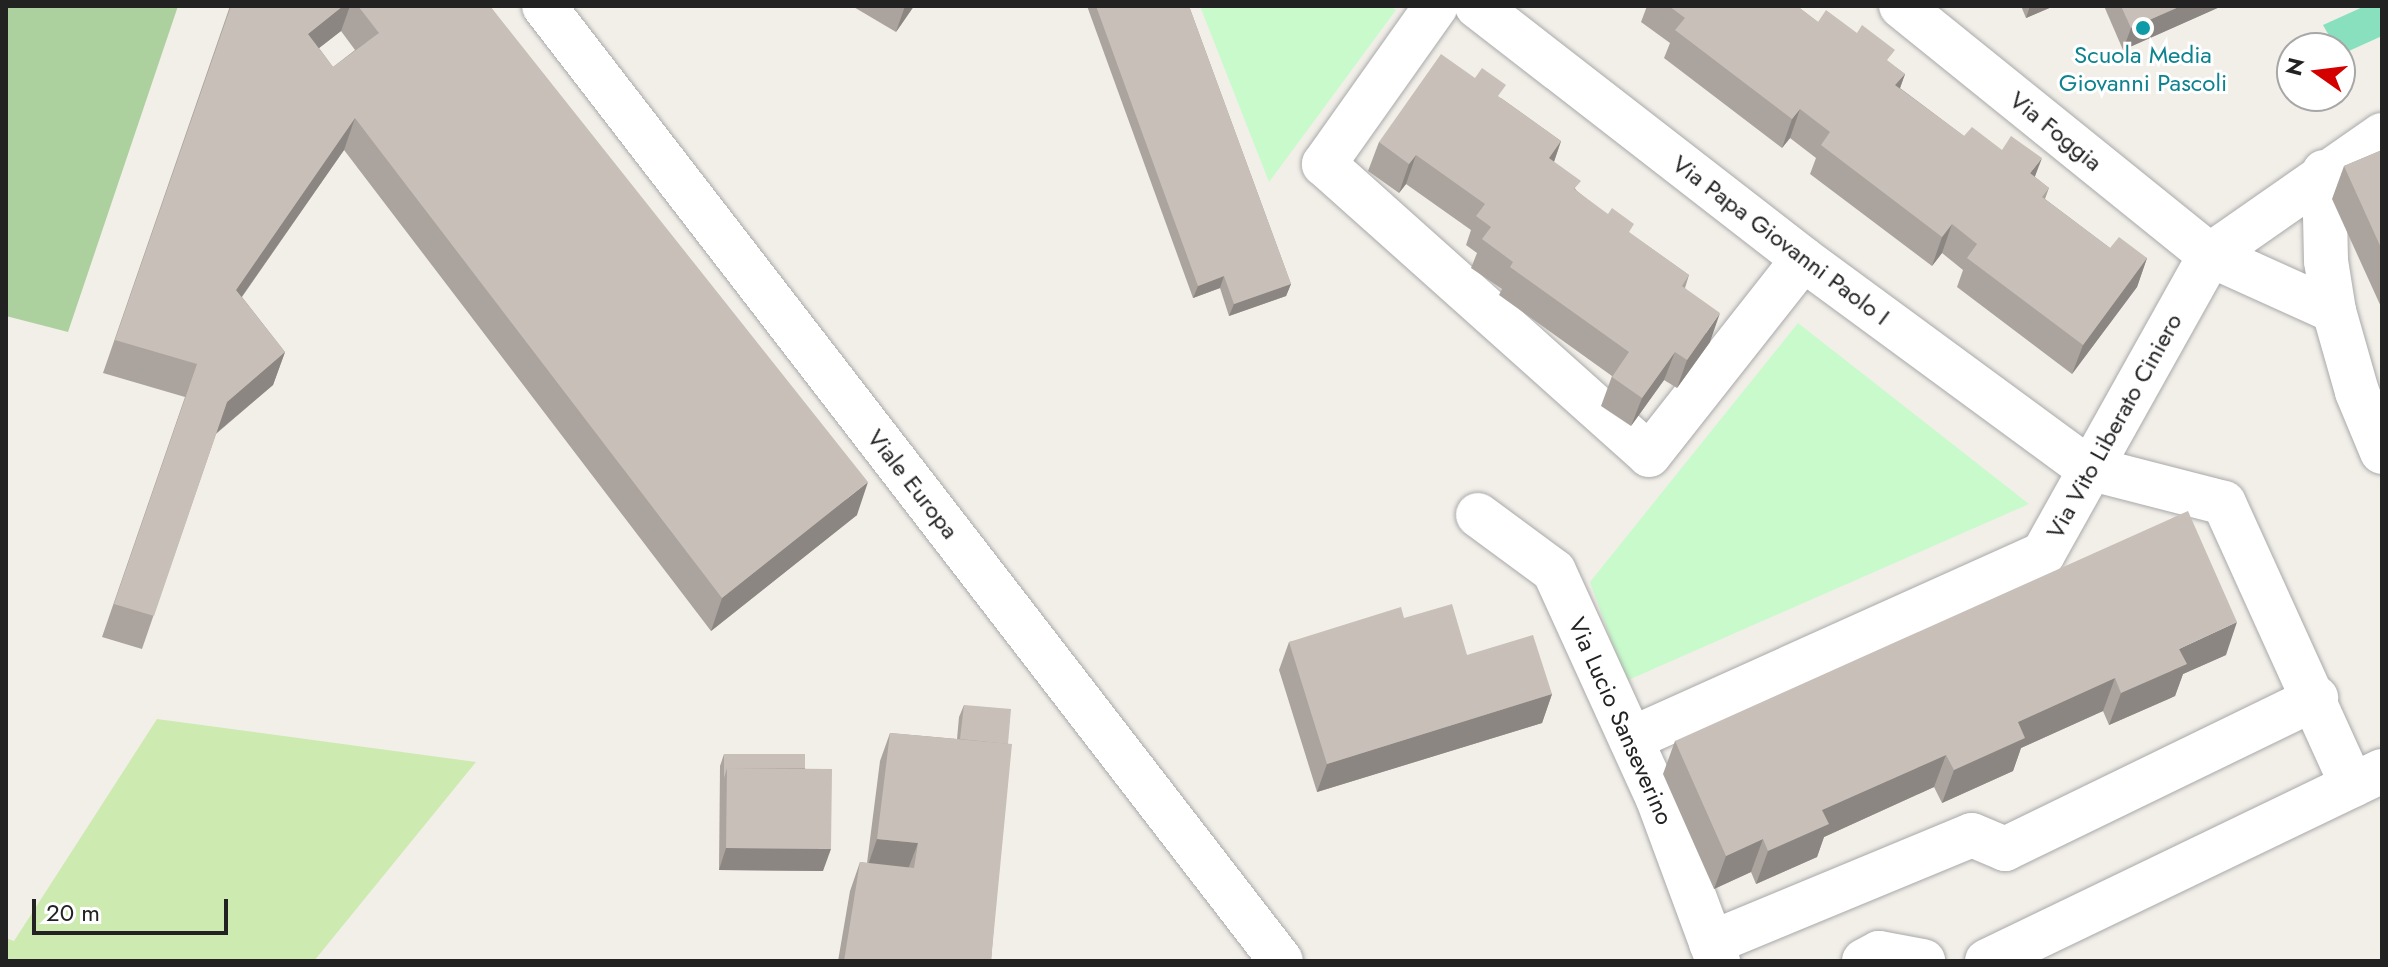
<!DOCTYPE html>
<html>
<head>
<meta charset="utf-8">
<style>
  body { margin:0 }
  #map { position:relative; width:2388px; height:967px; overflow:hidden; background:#f2efe9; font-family:Jost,sans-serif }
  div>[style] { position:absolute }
  .grass>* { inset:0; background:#cdebb0 }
  .forest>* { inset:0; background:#add19e }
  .park>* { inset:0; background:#c8facc }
  .pitch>* { inset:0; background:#88e0be }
  .roads { filter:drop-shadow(0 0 2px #a9a9a9) drop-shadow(0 0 2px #a9a9a9) }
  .minor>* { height:44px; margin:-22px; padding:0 22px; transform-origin:22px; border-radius:22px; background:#fff }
  .wall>* { inset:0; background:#aba49e }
  .shaded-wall>* { inset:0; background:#8b8681 }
  .building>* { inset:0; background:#c7bfb8 }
  .dots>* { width:22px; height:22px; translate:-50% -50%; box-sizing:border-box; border:4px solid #fff; border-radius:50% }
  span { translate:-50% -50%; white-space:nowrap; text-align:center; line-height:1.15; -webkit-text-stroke:6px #fff; paint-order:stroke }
  .culture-label { font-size:24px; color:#0d838f }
  .street-label { font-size:24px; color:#222 }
  .frame { position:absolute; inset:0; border:8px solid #222; pointer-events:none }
  .north { position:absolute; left:2276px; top:32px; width:80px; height:80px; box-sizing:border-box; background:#fff; border:2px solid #a7a7a7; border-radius:50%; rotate:284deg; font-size:22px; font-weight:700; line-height:32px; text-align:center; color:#222 }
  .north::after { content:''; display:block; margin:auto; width:28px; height:36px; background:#d40000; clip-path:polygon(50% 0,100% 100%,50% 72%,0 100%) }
  .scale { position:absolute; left:32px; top:899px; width:196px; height:36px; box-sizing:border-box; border:4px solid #222; border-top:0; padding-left:10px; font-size:24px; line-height:28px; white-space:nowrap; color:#222; -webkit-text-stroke:6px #fff; paint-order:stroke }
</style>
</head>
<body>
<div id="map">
  <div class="grass">
    <i style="clip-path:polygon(157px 719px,476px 762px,314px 961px,6px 961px,6px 938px,14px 941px)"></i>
  </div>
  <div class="forest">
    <i style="clip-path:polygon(6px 6px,178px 6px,68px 332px,6px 316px)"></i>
  </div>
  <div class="park">
    <i style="clip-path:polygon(1200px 6px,1390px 6px,1396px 10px,1269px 182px)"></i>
    <i style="clip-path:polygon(1798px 323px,2029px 504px,1626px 681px,1590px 582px)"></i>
  </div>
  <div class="pitch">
    <i style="clip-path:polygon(2365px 6px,2382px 6px,2382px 36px,2340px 55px,2323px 25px)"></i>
  </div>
  <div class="roads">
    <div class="minor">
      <i style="left:544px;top:6px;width:1206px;rotate:52.34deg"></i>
      <i style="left:1436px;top:6px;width:194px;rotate:125.3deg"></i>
      <i style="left:1324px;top:164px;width:436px;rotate:41.8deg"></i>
      <i style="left:1649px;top:455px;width:249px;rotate:-51.8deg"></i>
      <i style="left:1477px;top:6px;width:413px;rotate:37.8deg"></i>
      <i style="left:1803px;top:259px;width:353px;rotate:36.3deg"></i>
      <i style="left:2088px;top:468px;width:140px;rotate:14.4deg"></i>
      <i style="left:2224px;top:503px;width:310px;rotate:65.6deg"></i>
      <i style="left:1901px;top:6px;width:397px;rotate:38.9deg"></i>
      <i style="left:2210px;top:255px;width:136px;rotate:24.3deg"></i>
      <i style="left:2334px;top:311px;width:84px;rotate:74.1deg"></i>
      <i style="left:2357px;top:392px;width:65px;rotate:67.4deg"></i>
      <i style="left:2324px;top:172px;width:89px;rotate:88.7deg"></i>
      <i style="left:2326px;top:261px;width:51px;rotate:80.9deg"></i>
      <i style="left:1478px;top:515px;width:94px;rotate:36.4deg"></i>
      <i style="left:1554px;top:571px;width:251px;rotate:65.5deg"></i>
      <i style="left:1658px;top:799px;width:173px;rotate:69.7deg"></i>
      <i style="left:1631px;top:739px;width:452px;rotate:-24.2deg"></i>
      <i style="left:2043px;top:554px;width:342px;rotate:-60.8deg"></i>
      <i style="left:2210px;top:255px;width:210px;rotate:-34.9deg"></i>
      <i style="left:1711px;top:943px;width:282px;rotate:-22.5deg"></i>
      <i style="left:1972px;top:835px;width:36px;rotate:23deg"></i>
      <i style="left:2005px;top:849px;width:346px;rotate:-25.9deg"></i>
      <i style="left:1864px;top:961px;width:17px;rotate:-28deg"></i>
      <i style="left:1879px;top:953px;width:45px;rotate:10.3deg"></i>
      <i style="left:1987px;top:961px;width:438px;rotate:-25.7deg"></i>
    </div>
  </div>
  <div class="wall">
    <i style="clip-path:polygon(evenodd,230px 6px,490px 6px,857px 515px,711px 631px,344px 150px,242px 297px,285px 352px,273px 385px,216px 434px,142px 649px,102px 637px,185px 397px,103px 373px,230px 6px,341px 31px,355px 50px,333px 67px,319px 48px,341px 31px)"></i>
    <i style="clip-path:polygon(852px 6px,914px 6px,896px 32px)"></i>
    <i style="clip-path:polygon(1087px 6px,1189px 6px,1291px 284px,1286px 296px,1229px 316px,1220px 288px,1193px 298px)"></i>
    <i style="clip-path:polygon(1647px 6px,1797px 6px,1818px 22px,1890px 63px,1905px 74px,1900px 88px,1964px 136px,2035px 177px,2049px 188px,2045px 199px,2110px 248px,2147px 258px,2137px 287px,2072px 374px,1957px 287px,1963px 270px,1942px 253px,1932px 266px,1810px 174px,1816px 158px,1790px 138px,1782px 148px,1664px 58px,1670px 43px,1641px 22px)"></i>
    <i style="clip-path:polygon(2021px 6px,2054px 6px,2026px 18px)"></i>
    <i style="clip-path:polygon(2104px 6px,2222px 6px,2123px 50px)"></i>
    <i style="clip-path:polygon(1501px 98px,1561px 141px,1554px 162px,1577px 191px,1631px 234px,1689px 275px,1685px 288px,1710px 342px,1677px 388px,1664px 380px,1631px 426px,1601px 406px,1612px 376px,1499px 295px,1502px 289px,1471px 268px,1477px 253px,1466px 245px,1471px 230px,1406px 184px,1399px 193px,1368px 171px,1379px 142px)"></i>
    <i style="clip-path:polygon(2382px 150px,2382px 309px,2332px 199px,2344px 166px)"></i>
    <i style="clip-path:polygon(1404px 618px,1467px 655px,1552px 694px,1542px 723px,1317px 792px,1279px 670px,1289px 642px)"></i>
    <i style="clip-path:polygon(2226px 655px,2183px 674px,2175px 696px,2109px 725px,2103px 711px,2021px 748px,2013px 771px,1942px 803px,1934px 787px,1824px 837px,1817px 857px,1756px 884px,1751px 872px,1714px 889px,1663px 774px,1675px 741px)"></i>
    <i style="clip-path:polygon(964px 705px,1008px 744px,991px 961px,838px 961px,850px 891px,860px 862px,867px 863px,880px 761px,890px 733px,957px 739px,959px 717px)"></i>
    <i style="clip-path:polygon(724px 754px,805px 768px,823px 871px,719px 870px,720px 766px)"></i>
  </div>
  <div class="shaded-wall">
    <i style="clip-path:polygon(343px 6px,350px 6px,341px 31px,296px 66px,308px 34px)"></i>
    <i style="clip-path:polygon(905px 6px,914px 6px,896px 32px)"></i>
    <i style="clip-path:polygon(2030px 6px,2054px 6px,2026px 18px)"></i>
    <i style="clip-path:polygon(2181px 6px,2222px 6px,2123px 50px,2131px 28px)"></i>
    <i style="clip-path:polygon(1905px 74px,1895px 102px,1895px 85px)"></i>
    <i style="clip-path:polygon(1800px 109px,1790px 138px,1782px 148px,1792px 119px)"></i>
    <i style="clip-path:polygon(355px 118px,344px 150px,224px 322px,236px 290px)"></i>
    <i style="clip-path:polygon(1561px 141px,1551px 170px,1549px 158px)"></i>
    <i style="clip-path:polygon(1416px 155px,1406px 184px,1399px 193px,1409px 164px)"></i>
    <i style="clip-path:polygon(2042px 158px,2031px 187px,2030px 173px)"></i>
    <i style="clip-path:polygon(1952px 224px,1942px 253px,1932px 266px,1942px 237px)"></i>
    <i style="clip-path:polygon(2147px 258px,2137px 287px,2072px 374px,2083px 345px)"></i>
    <i style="clip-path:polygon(1224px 276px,1220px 288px,1193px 298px,1198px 286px)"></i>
    <i style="clip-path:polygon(1291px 284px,1286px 296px,1229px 316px,1234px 304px)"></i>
    <i style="clip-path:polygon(1720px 313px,1710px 342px,1677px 388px,1687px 360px)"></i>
    <i style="clip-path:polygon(285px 352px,273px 385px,215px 434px,227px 402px)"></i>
    <i style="clip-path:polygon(1675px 352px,1664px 380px,1631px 426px,1642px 398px)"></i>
    <i style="clip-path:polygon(868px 482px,857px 515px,711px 631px,722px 598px)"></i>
    <i style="clip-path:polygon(2237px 622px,2226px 655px,2183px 674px,2175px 696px,2109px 725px,2121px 693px,2179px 649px)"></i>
    <i style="clip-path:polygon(2115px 678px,2103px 711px,2021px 748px,2013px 771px,1942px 803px,1954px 770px,2018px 722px)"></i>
    <i style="clip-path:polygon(1552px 694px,1542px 723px,1317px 792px,1327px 764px)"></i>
    <i style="clip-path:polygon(1946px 755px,1934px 787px,1824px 837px,1817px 857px,1756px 884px,1768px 851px,1822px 810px)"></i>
    <i style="clip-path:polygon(877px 839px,918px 843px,907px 872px,867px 868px)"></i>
    <i style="clip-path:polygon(1763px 839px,1751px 872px,1714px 889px,1726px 856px)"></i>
    <i style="clip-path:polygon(726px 848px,831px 849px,823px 871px,719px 870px)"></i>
  </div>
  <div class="building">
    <i style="clip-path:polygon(231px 6px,343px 6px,308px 34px,333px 67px,379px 33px,358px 6px,490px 6px,868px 482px,722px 598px,355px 118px,236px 290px,285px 352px,227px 402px,154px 616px,114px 604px,197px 364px,115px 340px)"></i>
    <i style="clip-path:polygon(1096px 6px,1189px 6px,1291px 284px,1234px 304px,1224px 276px,1198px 286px)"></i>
    <i style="clip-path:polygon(1669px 6px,1797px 6px,1818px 22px,1826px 10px,1857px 33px,1862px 25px,1895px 50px,1887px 60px,1905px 74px,1895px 85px,1964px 136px,1972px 127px,2002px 150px,2011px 136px,2042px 158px,2030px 173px,2049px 188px,2042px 197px,2110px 248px,2119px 237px,2147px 258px,2083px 345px,1967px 258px,1977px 244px,1952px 224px,1942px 237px,1821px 145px,1830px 132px,1800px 109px,1792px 119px,1675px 30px,1685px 18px)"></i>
    <i style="clip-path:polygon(2121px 6px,2181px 6px,2131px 28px)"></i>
    <i style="clip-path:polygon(1441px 54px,1475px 78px,1482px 68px,1506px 85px,1498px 96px,1561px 141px,1549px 158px,1581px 181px,1574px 189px,1608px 214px,1612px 208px,1634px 224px,1629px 232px,1689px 275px,1682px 286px,1720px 313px,1687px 360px,1675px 352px,1642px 398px,1612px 377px,1629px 352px,1510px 267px,1513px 262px,1482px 239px,1491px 227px,1476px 216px,1485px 204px,1416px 155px,1409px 164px,1379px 142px)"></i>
    <i style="clip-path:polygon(2382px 150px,2382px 250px,2344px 166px)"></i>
    <i style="clip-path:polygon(2188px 511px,2237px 622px,2179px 649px,2187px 664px,2121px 693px,2115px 678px,2018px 722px,2025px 738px,1954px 770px,1946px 755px,1822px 810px,1829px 824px,1768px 851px,1763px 839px,1726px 856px,1675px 741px)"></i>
    <i style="clip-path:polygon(1452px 604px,1467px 655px,1533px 635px,1552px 694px,1327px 764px,1289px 642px,1401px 607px,1404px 618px)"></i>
    <i style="clip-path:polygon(964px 705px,1011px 709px,1008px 744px,960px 739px)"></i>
    <i style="clip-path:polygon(890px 733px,1012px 744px,991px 961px,844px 961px,860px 862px,914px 868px,918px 843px,877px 839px)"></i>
    <i style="clip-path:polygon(724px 754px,805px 754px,805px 768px,727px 768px,724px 778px)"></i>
    <i style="clip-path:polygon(727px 768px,832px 769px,831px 849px,726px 848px)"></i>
  </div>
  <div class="dots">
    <i style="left:2143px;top:28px;background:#0f9aa8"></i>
  </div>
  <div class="culture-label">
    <span style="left:2143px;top:69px">Scuola Media<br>Giovanni Pascoli</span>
  </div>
  <div class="street-label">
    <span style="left:2056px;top:131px;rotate:39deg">Via Foggia</span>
    <span style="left:1781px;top:240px;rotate:37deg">Via Papa Giovanni Paolo I</span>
    <span style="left:2114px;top:426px;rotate:-61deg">Via Vito Liberato Ciniero</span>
    <span style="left:913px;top:484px;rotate:52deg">Viale Europa</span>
    <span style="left:1621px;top:721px;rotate:66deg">Via Lucio Sanseverino</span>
  </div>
  <div class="frame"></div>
  <div class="north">N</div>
  <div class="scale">20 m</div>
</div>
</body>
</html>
